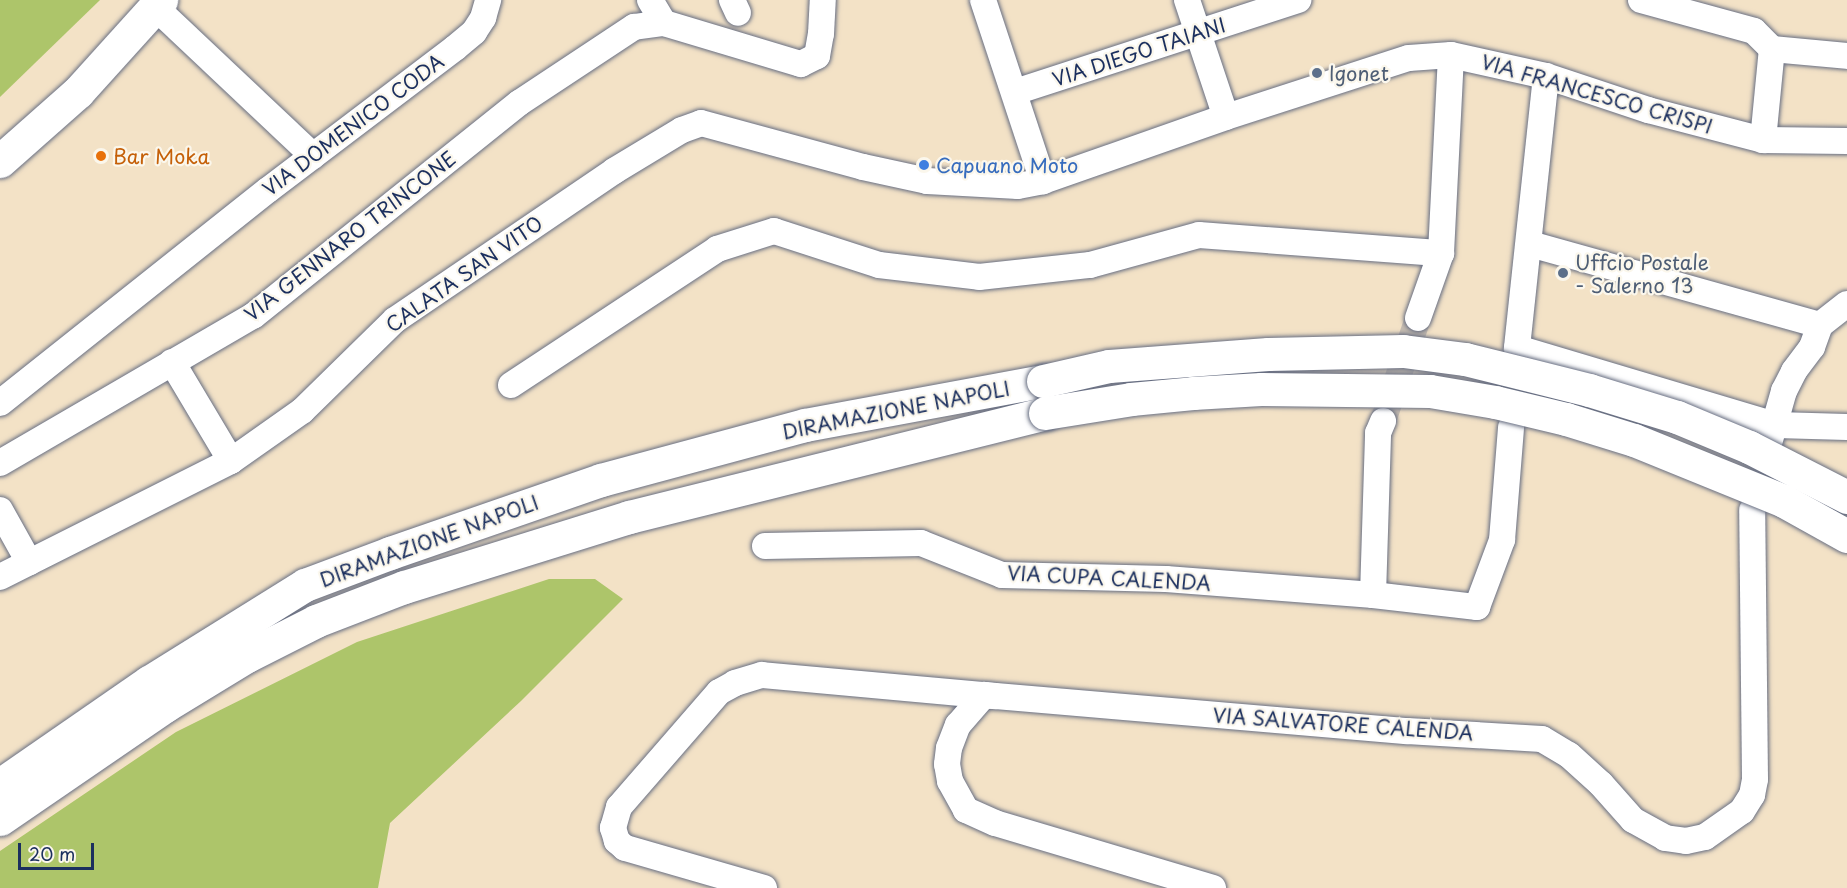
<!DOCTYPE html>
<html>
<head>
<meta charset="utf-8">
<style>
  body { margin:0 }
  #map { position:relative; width:1847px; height:888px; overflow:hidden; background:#f3e2c6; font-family:"Playpen Sans",sans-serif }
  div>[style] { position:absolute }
  .green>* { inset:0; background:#adc56a }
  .street-tunnel>* { height:26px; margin-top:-13px; transform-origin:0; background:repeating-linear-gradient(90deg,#c8beb1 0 26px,transparent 0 39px) }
  .roads { filter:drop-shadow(0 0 2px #676e82) drop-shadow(0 0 2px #676e82) }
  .street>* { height:26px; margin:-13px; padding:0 13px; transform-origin:13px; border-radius:13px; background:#fff }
  .secondary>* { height:33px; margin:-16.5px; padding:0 16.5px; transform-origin:16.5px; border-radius:16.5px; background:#fff }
  .highway>* { height:33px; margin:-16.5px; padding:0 16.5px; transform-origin:16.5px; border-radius:16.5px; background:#fff }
  .bridges { filter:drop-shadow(0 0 2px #676e82) drop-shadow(0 0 2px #676e82) }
  .highway-bridge>* { height:33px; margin:-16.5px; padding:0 16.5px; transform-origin:16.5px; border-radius:16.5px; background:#fff }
  .dots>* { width:16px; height:16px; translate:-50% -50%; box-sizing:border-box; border:3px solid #fbf7ec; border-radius:50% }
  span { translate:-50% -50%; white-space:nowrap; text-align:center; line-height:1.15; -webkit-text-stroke:4.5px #fbf7ec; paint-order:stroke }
  .street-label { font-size:20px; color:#1b2f5e }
  .service-label { font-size:20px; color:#4e5e75 }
  .left { translate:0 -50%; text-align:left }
  .food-label { font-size:20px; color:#c56008 }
  .shop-label { font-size:20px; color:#366cbe }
  .scale { position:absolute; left:18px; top:843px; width:76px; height:27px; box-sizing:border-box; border:3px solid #1b2f5e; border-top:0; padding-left:8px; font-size:18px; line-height:21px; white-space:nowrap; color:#1b2f5e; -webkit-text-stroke:4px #fbf7ec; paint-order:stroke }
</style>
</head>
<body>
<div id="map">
  <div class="green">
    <i style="clip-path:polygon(0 0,100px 0,0 97px)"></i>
    <i style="clip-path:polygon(549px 579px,595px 579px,623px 599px,521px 701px,390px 823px,378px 888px,0 888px,0 851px,176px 732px,357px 642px)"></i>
  </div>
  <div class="street-tunnel">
    <i style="left:1383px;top:421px;width:109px;rotate:-71.2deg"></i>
  </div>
  <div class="roads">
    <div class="street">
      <i style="left:650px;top:0;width:27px;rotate:59deg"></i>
      <i style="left:732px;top:0;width:14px;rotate:65deg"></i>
      <i style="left:983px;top:0;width:191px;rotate:71.7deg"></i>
      <i style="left:1187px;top:0;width:123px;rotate:71.6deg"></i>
      <i style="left:1641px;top:0;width:117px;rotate:15.3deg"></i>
      <i style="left:1754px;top:31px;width:25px;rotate:45deg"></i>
      <i style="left:1772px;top:49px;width:75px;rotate:5.3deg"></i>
      <i style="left:155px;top:7px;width:217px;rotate:43.3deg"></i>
      <i style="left:1546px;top:76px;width:274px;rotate:96.1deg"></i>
      <i style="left:1517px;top:348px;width:270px;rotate:16.6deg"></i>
      <i style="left:1776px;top:425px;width:71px;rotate:1.6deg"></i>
      <i style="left:1015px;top:92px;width:298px;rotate:-18deg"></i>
      <i style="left:1763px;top:140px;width:91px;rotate:-84.4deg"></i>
      <i style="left:1530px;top:244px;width:301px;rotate:15.6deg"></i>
      <i style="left:1418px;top:318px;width:69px;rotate:-70.5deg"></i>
      <i style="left:1441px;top:253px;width:198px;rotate:-87.1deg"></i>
      <i style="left:172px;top:362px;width:115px;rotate:59.2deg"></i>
      <i style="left:511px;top:385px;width:247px;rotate:-33.4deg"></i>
      <i style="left:717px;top:249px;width:60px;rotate:-17.5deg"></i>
      <i style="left:774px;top:231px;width:110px;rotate:17.9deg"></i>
      <i style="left:879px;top:265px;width:101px;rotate:6.8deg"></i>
      <i style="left:979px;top:277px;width:112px;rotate:-6.2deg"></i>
      <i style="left:1090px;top:265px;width:113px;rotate:-15.4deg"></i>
      <i style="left:1199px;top:235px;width:243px;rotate:4.3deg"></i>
      <i style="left:0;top:403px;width:342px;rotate:-38.5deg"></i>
      <i style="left:268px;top:190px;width:235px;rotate:-37.2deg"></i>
      <i style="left:455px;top:48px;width:25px;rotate:-40deg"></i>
      <i style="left:474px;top:32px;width:17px;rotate:-57deg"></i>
      <i style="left:483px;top:18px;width:19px;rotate:-74deg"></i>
      <i style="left:1770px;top:440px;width:51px;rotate:-74.1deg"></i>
      <i style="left:1784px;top:391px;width:22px;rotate:-63deg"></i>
      <i style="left:1794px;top:371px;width:30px;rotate:-53deg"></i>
      <i style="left:1812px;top:347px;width:23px;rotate:-70deg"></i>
      <i style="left:1820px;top:325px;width:34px;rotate:-38deg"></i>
      <i style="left:0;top:463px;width:293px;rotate:-30.2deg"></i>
      <i style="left:253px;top:316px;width:341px;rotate:-38.7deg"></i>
      <i style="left:519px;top:103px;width:138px;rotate:-33.5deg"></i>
      <i style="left:634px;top:27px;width:30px;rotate:-8deg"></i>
      <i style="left:664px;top:23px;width:143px;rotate:16.7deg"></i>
      <i style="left:801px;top:64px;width:18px;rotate:-27deg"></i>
      <i style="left:817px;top:56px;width:22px;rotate:-80deg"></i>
      <i style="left:821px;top:34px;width:34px;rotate:-87deg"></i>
      <i style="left:0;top:510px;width:60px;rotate:60.9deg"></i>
      <i style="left:765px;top:546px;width:156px;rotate:-1.1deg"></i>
      <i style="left:921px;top:543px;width:87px;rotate:21.6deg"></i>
      <i style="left:1002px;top:575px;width:164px;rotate:1.4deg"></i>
      <i style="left:1166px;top:579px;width:208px;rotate:4.4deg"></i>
      <i style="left:1373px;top:595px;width:105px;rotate:6.6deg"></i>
      <i style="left:1477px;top:607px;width:72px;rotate:-69.5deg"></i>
      <i style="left:1502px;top:540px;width:113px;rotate:-85.4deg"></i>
      <i style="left:0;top:577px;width:258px;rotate:-26.7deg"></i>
      <i style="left:231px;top:461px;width:87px;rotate:-35.2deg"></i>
      <i style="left:302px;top:411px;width:130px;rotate:-44.4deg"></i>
      <i style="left:395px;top:320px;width:265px;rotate:-34.2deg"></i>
      <i style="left:614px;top:171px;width:79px;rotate:-31.1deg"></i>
      <i style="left:682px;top:130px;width:20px;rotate:-20deg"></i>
      <i style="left:701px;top:123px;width:168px;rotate:15.2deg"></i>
      <i style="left:863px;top:167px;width:66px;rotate:12.3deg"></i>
      <i style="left:927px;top:181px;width:91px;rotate:3.1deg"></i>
      <i style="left:1018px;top:186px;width:25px;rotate:-11deg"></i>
      <i style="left:1043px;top:181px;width:194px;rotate:-19.3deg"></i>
      <i style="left:1226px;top:117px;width:192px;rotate:-17.9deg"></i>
      <i style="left:1409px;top:58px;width:42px;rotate:-4.1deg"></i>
      <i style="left:1451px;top:55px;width:97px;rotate:12.5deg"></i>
      <i style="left:1546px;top:76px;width:108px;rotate:18.4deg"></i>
      <i style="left:1648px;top:110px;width:119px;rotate:14.6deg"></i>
      <i style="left:1763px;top:140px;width:84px;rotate:0.7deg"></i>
      <i style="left:1373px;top:595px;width:162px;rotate:-88.2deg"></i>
      <i style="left:1378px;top:433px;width:13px;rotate:-67deg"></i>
      <i style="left:764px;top:888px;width:145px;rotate:-163.9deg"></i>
      <i style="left:625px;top:848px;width:11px;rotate:-139deg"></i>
      <i style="left:617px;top:841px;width:14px;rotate:-107deg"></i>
      <i style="left:613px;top:828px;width:22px;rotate:-74deg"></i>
      <i style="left:619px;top:807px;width:152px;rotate:-49deg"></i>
      <i style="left:719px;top:692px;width:18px;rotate:-29deg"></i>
      <i style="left:735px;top:683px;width:28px;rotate:-17deg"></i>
      <i style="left:762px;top:675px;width:233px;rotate:5.2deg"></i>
      <i style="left:1213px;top:888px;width:227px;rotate:-163.4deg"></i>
      <i style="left:995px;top:823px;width:32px;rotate:-156deg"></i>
      <i style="left:966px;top:810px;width:33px;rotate:-119deg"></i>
      <i style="left:950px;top:781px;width:17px;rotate:-100deg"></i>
      <i style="left:947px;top:764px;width:16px;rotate:-83deg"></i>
      <i style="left:949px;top:748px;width:25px;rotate:-69deg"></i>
      <i style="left:958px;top:725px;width:40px;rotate:-49deg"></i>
      <i style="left:984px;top:695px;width:425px;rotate:4.9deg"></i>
      <i style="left:1407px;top:731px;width:135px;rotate:3.4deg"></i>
      <i style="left:1542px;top:739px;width:31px;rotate:31deg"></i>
      <i style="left:1569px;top:755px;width:43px;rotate:42.2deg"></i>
      <i style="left:1601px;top:784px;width:48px;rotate:48.4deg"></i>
      <i style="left:1633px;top:820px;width:37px;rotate:29deg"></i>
      <i style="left:1665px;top:838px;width:21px;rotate:8deg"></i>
      <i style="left:1686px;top:841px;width:19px;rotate:-12deg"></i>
      <i style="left:1705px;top:837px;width:45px;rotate:-35.1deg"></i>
      <i style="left:1742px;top:811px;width:19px;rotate:-58deg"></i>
      <i style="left:1752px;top:795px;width:16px;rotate:-79deg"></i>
      <i style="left:1755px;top:779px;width:269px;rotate:-90.6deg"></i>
    </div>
    <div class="secondary">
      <i style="left:0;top:161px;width:104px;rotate:-41.5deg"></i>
      <i style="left:78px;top:92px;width:124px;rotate:-47.9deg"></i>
    </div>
    <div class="highway">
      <i style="left:0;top:785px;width:181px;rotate:-34.7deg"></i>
      <i style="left:149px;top:682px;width:184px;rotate:-31.9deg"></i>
      <i style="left:305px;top:585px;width:91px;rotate:-20.6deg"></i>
      <i style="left:390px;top:553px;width:223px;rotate:-19.1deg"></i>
      <i style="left:601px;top:480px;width:211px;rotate:-15.1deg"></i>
      <i style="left:805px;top:425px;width:242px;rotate:-10.5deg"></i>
      <i style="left:0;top:819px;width:200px;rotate:-34.4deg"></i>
      <i style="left:165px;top:706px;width:96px;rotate:-31.4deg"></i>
      <i style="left:247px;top:656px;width:77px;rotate:-26.9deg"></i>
      <i style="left:316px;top:621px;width:94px;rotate:-21.1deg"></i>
      <i style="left:404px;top:587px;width:236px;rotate:-17.3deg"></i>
      <i style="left:629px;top:517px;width:429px;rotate:-14deg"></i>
    </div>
  </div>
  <div class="bridges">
    <div class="highway-bridge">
      <i style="left:1043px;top:381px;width:68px;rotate:-12.8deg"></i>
      <i style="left:1109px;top:366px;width:159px;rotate:-4.3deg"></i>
      <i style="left:1268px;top:354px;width:135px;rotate:-1.3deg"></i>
      <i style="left:1403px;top:351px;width:63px;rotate:7.4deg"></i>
      <i style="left:1465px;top:359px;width:128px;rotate:14deg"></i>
      <i style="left:1589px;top:390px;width:92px;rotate:17.1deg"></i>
      <i style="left:1677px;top:417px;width:78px;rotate:22.6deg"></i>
      <i style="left:1749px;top:447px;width:110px;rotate:27deg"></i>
      <i style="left:1045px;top:413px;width:87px;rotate:-9.2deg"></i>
      <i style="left:1131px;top:399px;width:62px;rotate:-5.5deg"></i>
      <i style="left:1193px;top:393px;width:68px;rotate:-3.4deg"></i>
      <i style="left:1261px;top:389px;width:169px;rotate:0.7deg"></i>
      <i style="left:1430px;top:391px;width:66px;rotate:9.6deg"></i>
      <i style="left:1495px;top:402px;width:73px;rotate:13.5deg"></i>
      <i style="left:1566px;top:419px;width:71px;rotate:17.2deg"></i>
      <i style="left:1634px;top:440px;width:162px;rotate:22.1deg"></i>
      <i style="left:1784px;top:501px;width:72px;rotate:29.1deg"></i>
    </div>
  </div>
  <div class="dots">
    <i style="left:1317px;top:73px;background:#5c6f8a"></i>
    <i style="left:101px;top:156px;background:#e8710a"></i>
    <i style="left:924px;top:165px;background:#3f7fe0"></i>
    <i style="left:1563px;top:273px;background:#5c6f8a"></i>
  </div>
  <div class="street-label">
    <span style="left:1139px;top:52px;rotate:-18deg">VIA DIEGO TAIANI</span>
    <span style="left:1597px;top:94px;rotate:16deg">VIA FRANCESCO CRISPI</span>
    <span style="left:353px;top:125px;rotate:-37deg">VIA DOMENICO CODA</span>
    <span style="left:350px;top:236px;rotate:-38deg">VIA GENNARO TRINCONE</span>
    <span style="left:464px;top:274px;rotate:-35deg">CALATA SAN VITO</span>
    <span style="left:896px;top:410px;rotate:-11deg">DIRAMAZIONE NAPOLI</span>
    <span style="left:429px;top:541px;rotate:-20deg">DIRAMAZIONE NAPOLI</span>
    <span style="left:1109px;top:578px;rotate:3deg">VIA CUPA CALENDA</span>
    <span style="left:1343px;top:724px;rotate:4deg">VIA SALVATORE CALENDA</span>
  </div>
  <div class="service-label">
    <span class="left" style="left:1329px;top:73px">Igonet</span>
    <span class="left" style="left:1575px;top:274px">Uffcio Postale<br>- Salerno 13</span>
  </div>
  <div class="food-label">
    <span class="left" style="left:113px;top:156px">Bar Moka</span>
  </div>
  <div class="shop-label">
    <span class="left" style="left:936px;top:165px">Capuano Moto</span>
  </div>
  <div class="scale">20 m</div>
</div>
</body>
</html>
